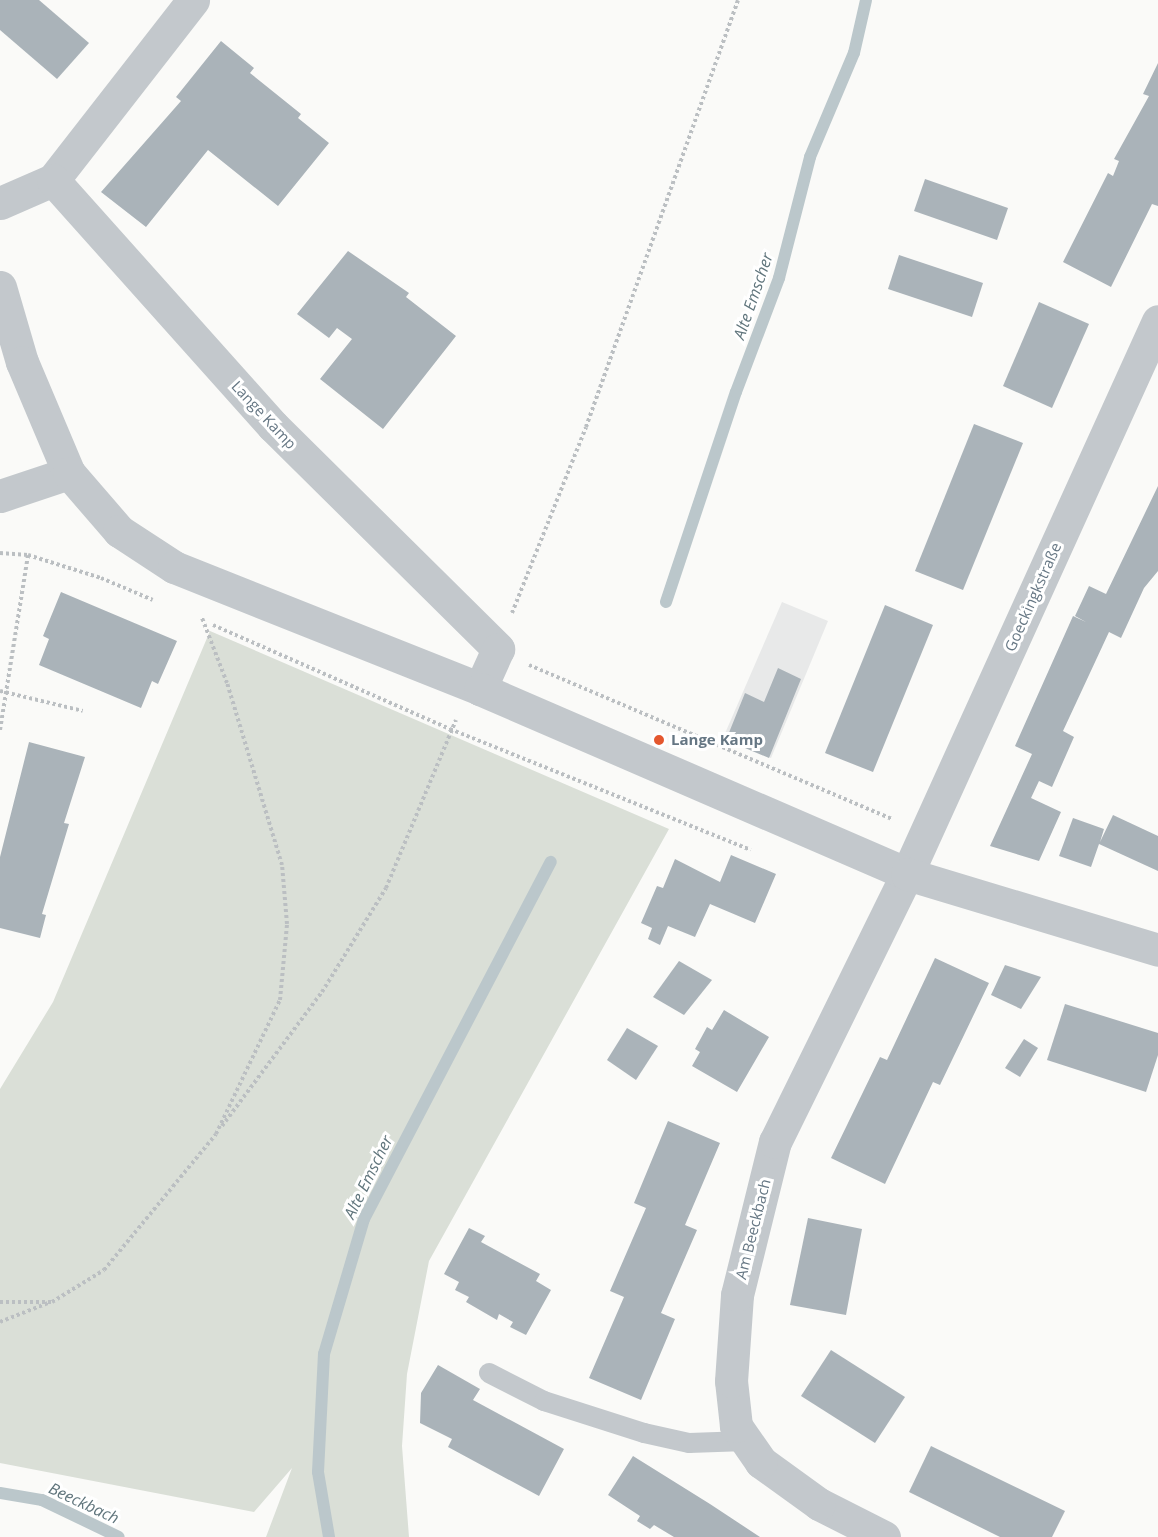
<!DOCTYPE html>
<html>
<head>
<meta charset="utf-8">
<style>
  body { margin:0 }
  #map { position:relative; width:1158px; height:1537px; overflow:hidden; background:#fafaf8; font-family:"Open Sans",sans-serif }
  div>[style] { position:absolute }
  .built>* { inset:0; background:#e8e9e9 }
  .green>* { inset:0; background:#dadfd7 }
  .stream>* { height:12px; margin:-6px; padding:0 6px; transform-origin:6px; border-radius:6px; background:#bbc7cb }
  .building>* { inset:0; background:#aab3b9 }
  .path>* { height:4px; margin-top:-2px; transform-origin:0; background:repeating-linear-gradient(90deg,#bbbfc2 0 3px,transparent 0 6px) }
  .service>* { height:20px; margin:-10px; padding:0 10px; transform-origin:10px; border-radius:10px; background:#c3c8cc }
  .minor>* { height:33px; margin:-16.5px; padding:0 16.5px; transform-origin:16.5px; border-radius:16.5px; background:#c3c8cc }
  .tertiary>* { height:33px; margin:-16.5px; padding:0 16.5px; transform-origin:16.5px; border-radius:16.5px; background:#c3c8cc }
  .dots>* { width:16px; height:16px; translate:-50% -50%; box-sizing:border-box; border:3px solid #fff; border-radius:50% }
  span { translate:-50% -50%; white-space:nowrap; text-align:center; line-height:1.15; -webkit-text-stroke:6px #fff; paint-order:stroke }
  .street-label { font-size:15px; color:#657683 }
  .poi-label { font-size:15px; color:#657683; font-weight:700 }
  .left { translate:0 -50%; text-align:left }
  .water-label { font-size:16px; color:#60757c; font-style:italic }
</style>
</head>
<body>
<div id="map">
  <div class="built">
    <i style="clip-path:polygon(782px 602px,828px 621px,771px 758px,723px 738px)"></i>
  </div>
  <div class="green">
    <i style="clip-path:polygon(210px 631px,669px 829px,429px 1261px,407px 1374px,402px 1446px,409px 1537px,266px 1537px,292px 1468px,254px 1512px,0 1463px,0 1089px,53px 1002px)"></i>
  </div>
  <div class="stream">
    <i style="left:666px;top:602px;width:221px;rotate:-71.6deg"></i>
    <i style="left:736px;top:392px;width:122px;rotate:-69.3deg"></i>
    <i style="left:779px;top:278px;width:125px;rotate:-75.6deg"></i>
    <i style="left:810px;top:157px;width:113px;rotate:-67.1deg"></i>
    <i style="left:854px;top:53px;width:54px;rotate:-77.2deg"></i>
    <i style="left:0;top:1493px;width:43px;rotate:9.5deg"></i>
    <i style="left:42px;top:1500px;width:85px;rotate:25.7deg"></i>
    <i style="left:329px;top:1537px;width:66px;rotate:-99.6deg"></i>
    <i style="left:318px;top:1472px;width:118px;rotate:-87.1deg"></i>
    <i style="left:324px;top:1354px;width:141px;rotate:-73.5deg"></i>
    <i style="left:364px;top:1219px;width:403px;rotate:-62.4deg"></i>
  </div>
  <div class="building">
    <i style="clip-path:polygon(0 0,39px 0,89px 43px,57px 79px,0 30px)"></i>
    <i style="clip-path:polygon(221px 41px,254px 68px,250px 73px,301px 114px,298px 118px,329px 143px,278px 206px,208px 150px,146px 227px,101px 192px,181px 101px,176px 97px)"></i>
    <i style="clip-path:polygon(1158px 63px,1158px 206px,1152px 204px,1111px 287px,1063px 262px,1108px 173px,1113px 176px,1119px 161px,1114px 159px,1149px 96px,1143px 94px)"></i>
    <i style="clip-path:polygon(925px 179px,1008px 208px,997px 240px,914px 211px)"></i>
    <i style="clip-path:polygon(348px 251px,409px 293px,406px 297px,456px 336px,383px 429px,320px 379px,352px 339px,337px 328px,329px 338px,297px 314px)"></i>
    <i style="clip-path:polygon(899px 255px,983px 283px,972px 317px,888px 289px)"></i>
    <i style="clip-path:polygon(1039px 302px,1089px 324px,1052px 408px,1003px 386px)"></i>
    <i style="clip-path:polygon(974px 424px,1023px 443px,963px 590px,915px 571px)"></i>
    <i style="clip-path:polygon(1158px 486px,1158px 571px,1144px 588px,1121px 638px,1109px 632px,1063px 731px,1074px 737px,1052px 787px,1039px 781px,1031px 798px,1061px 812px,1039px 861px,990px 846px,1032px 754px,1015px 746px,1073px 616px,1086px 622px,1075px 616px,1089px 586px,1106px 594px)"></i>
    <i style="clip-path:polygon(61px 592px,177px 641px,158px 684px,152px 681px,141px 708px,39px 665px,49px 639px,43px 636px)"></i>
    <i style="clip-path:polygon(885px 605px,933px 625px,873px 772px,825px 753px)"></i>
    <i style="clip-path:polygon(778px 668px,801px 679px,769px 758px,726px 740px,745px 693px,764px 702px)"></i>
    <i style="clip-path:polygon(29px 742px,85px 757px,64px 823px,69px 824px,42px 914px,46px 915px,40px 938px,0 928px,0 857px)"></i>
    <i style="clip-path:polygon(1113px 815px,1158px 836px,1158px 871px,1099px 844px,1091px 867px,1059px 856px,1073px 818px,1104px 829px,1100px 842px)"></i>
    <i style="clip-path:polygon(731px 855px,776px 874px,755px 923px,710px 904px,695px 937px,668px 926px,660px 945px,648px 939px,652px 928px,641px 923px,657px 886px,663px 888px,675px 859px,720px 882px)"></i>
    <i style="clip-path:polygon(935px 958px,989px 983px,940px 1085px,933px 1082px,885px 1184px,831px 1158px,880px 1057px,887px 1060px)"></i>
    <i style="clip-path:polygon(679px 961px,712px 980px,684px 1015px,653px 997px)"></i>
    <i style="clip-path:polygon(1005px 965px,1041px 977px,1021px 1009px,991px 995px)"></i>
    <i style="clip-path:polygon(1065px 1004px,1158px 1033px,1158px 1055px,1146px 1092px,1047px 1060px)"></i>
    <i style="clip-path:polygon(724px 1010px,769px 1037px,737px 1092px,692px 1066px,700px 1052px,695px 1049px,707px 1027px,712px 1030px)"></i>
    <i style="clip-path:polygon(627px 1028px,658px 1046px,636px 1080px,607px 1060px)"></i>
    <i style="clip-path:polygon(1024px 1039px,1038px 1048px,1020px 1077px,1005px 1068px)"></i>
    <i style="clip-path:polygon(668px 1121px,720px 1143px,685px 1225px,697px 1230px,661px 1313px,675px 1319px,641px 1400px,589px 1378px,624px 1297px,610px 1291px,646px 1208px,634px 1203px)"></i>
    <i style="clip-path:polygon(808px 1218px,862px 1229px,846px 1315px,790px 1305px)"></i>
    <i style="clip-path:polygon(469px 1228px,485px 1236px,481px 1242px,540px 1274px,536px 1281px,551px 1290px,526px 1335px,510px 1327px,513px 1322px,499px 1314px,497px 1320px,466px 1302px,469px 1297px,455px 1290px,459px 1282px,444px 1274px)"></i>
    <i style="clip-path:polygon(831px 1350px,905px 1397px,875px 1443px,801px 1396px)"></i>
    <i style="clip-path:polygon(438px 1365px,480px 1389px,473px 1400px,564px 1449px,539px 1496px,448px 1447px,452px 1439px,420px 1423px,421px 1393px)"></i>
    <i style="clip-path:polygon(931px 1446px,1065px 1511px,1052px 1537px,1000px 1537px,909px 1492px)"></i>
    <i style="clip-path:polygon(633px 1456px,710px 1504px,760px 1537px,674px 1537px,654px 1525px,650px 1529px,637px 1521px,640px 1516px,608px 1495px)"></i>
  </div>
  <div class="path">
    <i style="left:0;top:553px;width:28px;rotate:4deg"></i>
    <i style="left:28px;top:555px;width:77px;rotate:17.5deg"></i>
    <i style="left:101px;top:578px;width:56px;rotate:22.9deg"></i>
    <i style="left:512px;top:613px;width:200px;rotate:-68.3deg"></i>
    <i style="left:586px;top:427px;width:453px;rotate:-70.4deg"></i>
    <i style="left:213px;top:625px;width:259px;rotate:23.7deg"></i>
    <i style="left:450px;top:729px;width:324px;rotate:21.9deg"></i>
    <i style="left:529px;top:665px;width:394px;rotate:23deg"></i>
    <i style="left:0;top:691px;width:85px;rotate:13.5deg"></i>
    <i style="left:0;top:730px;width:177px;rotate:-80.9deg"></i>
    <i style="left:222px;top:1126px;width:167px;rotate:-53.3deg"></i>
    <i style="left:322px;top:992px;width:122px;rotate:-58.4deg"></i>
    <i style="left:386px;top:888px;width:182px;rotate:-67.4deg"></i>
    <i style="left:0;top:1302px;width:52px"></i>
    <i style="left:52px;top:1302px;width:61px;rotate:-31.6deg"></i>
    <i style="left:104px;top:1270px;width:176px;rotate:-50.5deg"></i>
    <i style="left:216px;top:1134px;width:148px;rotate:-64.5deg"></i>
    <i style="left:280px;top:1000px;width:76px;rotate:-84.7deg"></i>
    <i style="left:287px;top:924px;width:59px;rotate:-94.8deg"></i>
    <i style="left:282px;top:865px;width:190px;rotate:-106.8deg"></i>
    <i style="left:227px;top:683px;width:70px;rotate:-111deg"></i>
    <i style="left:0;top:1322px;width:52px;rotate:-21.6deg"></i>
  </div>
  <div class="service">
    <i style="left:489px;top:1373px;width:62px;rotate:27deg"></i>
    <i style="left:544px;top:1401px;width:105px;rotate:17.7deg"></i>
    <i style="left:644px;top:1433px;width:46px;rotate:12.5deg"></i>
    <i style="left:689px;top:1443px;width:57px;rotate:-2deg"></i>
  </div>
  <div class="minor">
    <i style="left:53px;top:180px;width:228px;rotate:-52.1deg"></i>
    <i style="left:0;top:203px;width:58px;rotate:-23.5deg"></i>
    <i style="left:53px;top:180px;width:330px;rotate:48.2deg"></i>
    <i style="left:273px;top:426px;width:317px;rotate:44.7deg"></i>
    <i style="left:498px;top:649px;width:44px;rotate:114.2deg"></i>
    <i style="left:0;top:496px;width:73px;rotate:-18.4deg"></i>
    <i style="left:884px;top:1537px;width:73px;rotate:-153.1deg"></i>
    <i style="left:819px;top:1504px;width:72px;rotate:-144.1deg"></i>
    <i style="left:761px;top:1462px;width:44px;rotate:-124.8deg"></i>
    <i style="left:736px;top:1426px;width:45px;rotate:-96.3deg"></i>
    <i style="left:731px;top:1381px;width:86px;rotate:-86deg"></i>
    <i style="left:737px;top:1295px;width:158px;rotate:-76.1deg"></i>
    <i style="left:775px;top:1142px;width:299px;rotate:-63.8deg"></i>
    <i style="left:907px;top:874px;width:607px;rotate:-65.59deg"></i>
  </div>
  <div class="tertiary">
    <i style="left:0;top:287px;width:78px;rotate:73.7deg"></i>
    <i style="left:22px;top:362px;width:121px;rotate:67.1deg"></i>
    <i style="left:69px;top:473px;width:77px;rotate:49.2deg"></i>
    <i style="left:119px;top:531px;width:66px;rotate:33.2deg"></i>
    <i style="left:174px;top:567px;width:329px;rotate:21.7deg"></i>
    <i style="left:480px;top:689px;width:465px;rotate:23.4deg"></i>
    <i style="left:907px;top:874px;width:262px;rotate:16.8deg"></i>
  </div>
  <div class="dots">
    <i style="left:659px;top:740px;background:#e4572e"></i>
  </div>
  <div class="street-label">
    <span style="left:264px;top:415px;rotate:47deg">Lange Kamp</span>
    <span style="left:1033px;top:597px;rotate:-66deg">Goeckingkstraße</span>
    <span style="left:753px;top:1229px;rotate:-76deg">Am Beeckbach</span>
  </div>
  <div class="poi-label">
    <span class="left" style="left:671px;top:740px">Lange Kamp</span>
  </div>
  <div class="water-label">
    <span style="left:753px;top:296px;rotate:-71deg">Alte Emscher</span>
    <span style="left:368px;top:1177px;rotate:-64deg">Alte Emscher</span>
    <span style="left:84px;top:1503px;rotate:25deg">Beeckbach</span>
  </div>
</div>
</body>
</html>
